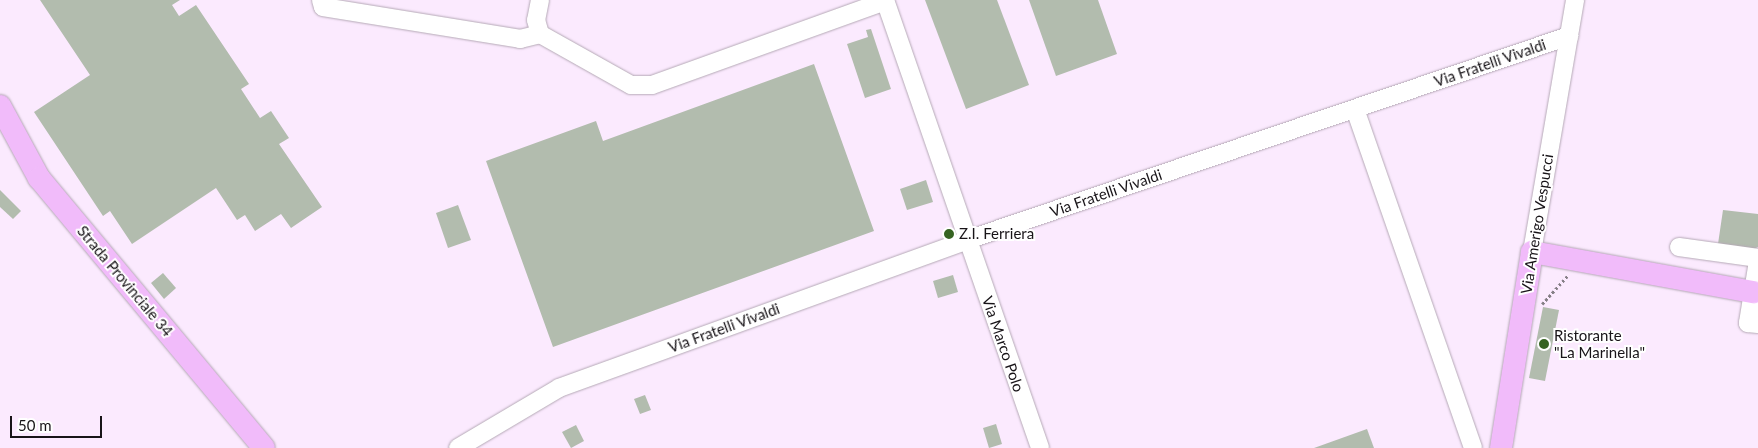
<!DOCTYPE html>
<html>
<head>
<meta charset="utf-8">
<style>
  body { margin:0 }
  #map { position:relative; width:1758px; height:448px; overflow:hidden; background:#fdf4ff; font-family:Lato,sans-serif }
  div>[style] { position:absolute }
  .built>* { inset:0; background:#fbeafe }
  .building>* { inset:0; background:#b2bcae }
  .path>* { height:2.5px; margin-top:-1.25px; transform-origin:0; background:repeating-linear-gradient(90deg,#857f86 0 2.5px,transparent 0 5px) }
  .roads { filter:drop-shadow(0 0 1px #b5a9b6) drop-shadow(0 0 1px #b5a9b6) }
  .minor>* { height:18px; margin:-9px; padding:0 9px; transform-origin:9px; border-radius:9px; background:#fff }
  .major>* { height:22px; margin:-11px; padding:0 11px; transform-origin:11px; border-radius:11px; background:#f1bbfa }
  .dots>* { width:14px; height:14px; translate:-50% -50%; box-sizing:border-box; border:2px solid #fff; border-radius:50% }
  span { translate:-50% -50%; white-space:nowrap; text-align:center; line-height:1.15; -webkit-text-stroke:4px #fff; paint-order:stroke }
  .street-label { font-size:15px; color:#181418 }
  .poi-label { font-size:15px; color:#181418 }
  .left { translate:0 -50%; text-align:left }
  .scale { position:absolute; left:10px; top:416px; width:92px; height:22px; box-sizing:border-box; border:2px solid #181418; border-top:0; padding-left:6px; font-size:15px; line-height:18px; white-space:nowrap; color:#181418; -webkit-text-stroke:4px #fff; paint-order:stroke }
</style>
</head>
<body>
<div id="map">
  <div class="built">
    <i style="clip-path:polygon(0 0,1758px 0,1758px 448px,0 448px)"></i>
  </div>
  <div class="building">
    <i style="clip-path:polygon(40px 0,180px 0,172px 5px,179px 16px,196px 5px,249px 84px,241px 89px,260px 118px,271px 111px,289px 138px,279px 144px,322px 207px,291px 228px,281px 214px,255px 231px,245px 215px,237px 220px,216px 188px,132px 244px,110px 211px,103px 216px,34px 112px,90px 75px)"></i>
    <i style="clip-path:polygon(925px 0,997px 0,1029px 85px,966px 109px)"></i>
    <i style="clip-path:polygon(1029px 0,1098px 0,1117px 54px,1056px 76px)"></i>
    <i style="clip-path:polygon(871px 29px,891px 89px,865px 98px,847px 44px,868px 37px,866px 30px)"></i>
    <i style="clip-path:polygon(814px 64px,874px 231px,553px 347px,486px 161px,596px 121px,603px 141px)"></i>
    <i style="clip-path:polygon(926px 180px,933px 202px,907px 210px,900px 189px)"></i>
    <i style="clip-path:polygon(0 190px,21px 211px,13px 219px,0 207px)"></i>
    <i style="clip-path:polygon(458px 205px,471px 240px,448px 248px,436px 213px)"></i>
    <i style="clip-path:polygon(1723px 210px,1758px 214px,1758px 247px,1754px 249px,1718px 244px)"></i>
    <i style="clip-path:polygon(163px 273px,176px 288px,164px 299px,151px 283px)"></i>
    <i style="clip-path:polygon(953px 275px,958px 292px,938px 298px,933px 281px)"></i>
    <i style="clip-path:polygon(1543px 307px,1559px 310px,1545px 381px,1529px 378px)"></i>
    <i style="clip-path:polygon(645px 395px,651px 410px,640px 414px,634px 399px)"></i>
    <i style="clip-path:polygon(996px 424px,1002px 444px,989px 448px,983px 428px)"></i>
    <i style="clip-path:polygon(576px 425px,584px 441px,571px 448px,562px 432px)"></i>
    <i style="clip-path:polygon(1367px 429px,1374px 448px,1314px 448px)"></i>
  </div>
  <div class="path">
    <i style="left:1542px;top:304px;width:39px;rotate:-48deg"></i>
  </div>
  <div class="roads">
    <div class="minor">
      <i style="left:321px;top:0;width:7px;rotate:74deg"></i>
      <i style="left:323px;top:7px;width:200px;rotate:9.2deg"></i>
      <i style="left:520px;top:39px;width:21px;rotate:-14deg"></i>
      <i style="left:540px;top:0;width:20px;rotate:101deg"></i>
      <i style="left:536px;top:20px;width:15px;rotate:74deg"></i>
      <i style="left:540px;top:34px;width:104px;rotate:29.3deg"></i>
      <i style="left:631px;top:85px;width:21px"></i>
      <i style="left:652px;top:85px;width:248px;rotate:-19.8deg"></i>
      <i style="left:885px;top:0;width:474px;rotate:70.9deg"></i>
      <i style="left:1355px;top:109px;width:359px;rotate:70.8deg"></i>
      <i style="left:1679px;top:247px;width:80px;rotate:7.9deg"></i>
      <i style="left:1532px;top:252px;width:256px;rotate:-80.3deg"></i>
      <i style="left:1758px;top:261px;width:63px;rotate:99.2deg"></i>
      <i style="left:1748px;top:323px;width:10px;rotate:6deg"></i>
      <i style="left:458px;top:448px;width:117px;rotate:-30.7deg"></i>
      <i style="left:559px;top:388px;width:434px;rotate:-19.9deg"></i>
      <i style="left:967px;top:240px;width:636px;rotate:-18.72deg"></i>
    </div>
    <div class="major">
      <i style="left:0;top:106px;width:82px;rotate:61.6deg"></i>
      <i style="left:39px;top:178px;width:351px;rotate:50.2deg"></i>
      <i style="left:1501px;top:448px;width:198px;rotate:-81deg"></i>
      <i style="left:1532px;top:252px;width:225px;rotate:10.3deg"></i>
    </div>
  </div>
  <div class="dots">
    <i style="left:949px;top:234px;background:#366322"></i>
    <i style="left:1544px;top:344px;background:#366322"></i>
  </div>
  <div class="street-label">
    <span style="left:1490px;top:63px;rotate:-19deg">Via Fratelli Vivaldi</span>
    <span style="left:1106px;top:193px;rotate:-19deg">Via Fratelli Vivaldi</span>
    <span style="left:1537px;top:224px;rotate:-81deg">Via Amerigo Vespucci</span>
    <span style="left:125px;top:281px;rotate:50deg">Strada Provinciale 34</span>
    <span style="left:724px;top:328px;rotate:-20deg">Via Fratelli Vivaldi</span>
    <span style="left:1003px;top:344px;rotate:71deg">Via Marco Polo</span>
  </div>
  <div class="poi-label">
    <span class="left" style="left:959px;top:234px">Z.I. Ferriera</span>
    <span class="left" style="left:1554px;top:344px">Ristorante<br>"La Marinella"</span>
  </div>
  <div class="scale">50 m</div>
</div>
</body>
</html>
